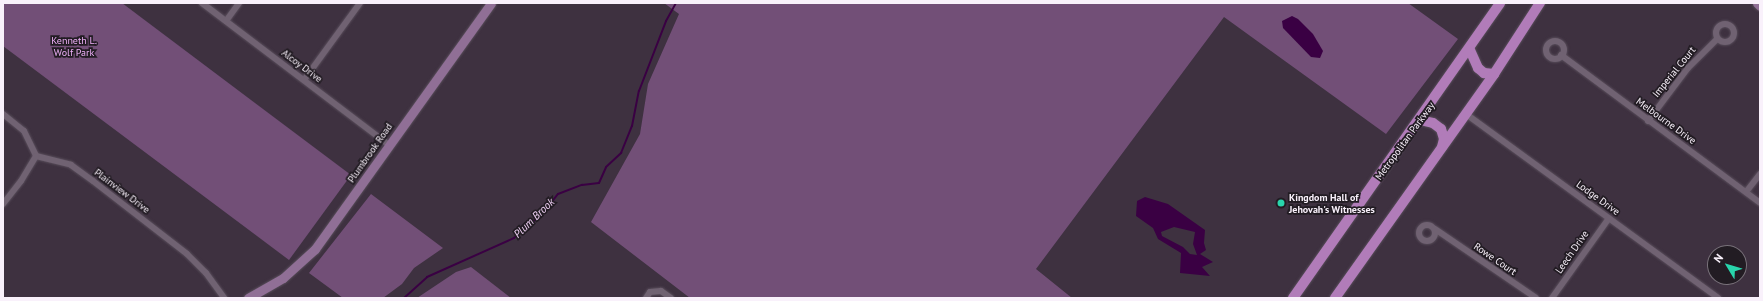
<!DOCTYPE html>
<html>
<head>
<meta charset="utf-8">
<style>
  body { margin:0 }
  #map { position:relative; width:1763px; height:301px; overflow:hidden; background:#3e3140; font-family:"PT Sans",sans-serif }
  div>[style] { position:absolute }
  .green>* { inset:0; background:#724f77 }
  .water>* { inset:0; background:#3a0043 }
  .stream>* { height:2px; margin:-1px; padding:0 1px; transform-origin:1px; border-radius:1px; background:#3a0043 }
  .roads { filter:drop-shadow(0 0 1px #584d5a) drop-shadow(0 0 1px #584d5a) }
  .street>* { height:6px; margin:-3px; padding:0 3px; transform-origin:3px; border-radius:3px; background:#706272 }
  .street>.ring { margin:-3px; padding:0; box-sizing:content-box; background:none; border:6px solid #706272; border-radius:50% }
  .secondary>* { height:9px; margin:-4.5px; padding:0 4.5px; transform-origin:4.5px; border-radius:4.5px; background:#906f96 }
  .primary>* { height:10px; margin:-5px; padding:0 5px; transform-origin:5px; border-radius:5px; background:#b17cb9 }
  .dots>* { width:11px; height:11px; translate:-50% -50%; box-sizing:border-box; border:2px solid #221c23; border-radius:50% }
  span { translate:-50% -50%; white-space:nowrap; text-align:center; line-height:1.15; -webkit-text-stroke:3.5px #221c23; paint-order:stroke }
  .park-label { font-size:10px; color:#efb0f9 }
  .street-label { font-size:10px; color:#f9f1fb }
  .poi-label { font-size:10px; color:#f9f1fb; font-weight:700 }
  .left { translate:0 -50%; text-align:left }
  .water-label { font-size:11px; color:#f2d2f7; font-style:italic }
  .frame { position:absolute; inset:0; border:4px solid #f9f1fb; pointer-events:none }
  .north { position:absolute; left:1707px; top:245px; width:40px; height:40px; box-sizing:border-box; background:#221c23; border:1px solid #787179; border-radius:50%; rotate:308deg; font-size:11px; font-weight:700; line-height:16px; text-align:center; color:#f9f1fb }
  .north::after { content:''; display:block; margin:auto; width:14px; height:18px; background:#29d5ac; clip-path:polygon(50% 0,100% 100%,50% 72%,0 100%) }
</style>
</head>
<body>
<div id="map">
  <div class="green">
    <i style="clip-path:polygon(3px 3px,122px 3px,351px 175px,289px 260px,3px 46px)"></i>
    <i style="clip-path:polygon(664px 3px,1408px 3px,1458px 39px,1386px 134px,1224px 17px,1036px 269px,1072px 298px,690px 298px,591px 222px,640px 134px,648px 84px,679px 14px)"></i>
    <i style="clip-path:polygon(371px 194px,443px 248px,414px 268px,402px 284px,383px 298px,343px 298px,309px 273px)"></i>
    <i style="clip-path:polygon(471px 267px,511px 298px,417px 298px,456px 272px)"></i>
  </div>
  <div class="water">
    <i style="clip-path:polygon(1292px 16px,1298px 19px,1313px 34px,1323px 51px,1320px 58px,1311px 57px,1283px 28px,1282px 21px)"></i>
    <i style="clip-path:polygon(evenodd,1145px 197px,1168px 204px,1205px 230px,1204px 243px,1206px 250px,1200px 254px,1213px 262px,1202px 267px,1210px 276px,1180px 273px,1181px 253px,1158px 239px,1153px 228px,1136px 216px,1137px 201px,1145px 197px,1174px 227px,1195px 232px,1193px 244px,1197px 255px,1190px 254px,1183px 247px,1162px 236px,1161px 232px,1174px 227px)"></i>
  </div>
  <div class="stream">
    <i style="left:404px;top:298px;width:31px;rotate:-42deg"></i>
    <i style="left:427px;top:277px;width:95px;rotate:-24.1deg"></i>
    <i style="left:514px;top:238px;width:38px;rotate:-41deg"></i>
    <i style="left:543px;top:213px;width:24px;rotate:-52deg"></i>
    <i style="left:558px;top:194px;width:26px;rotate:-21deg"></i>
    <i style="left:582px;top:185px;width:17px;rotate:-7deg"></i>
    <i style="left:599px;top:183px;width:17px;rotate:-66deg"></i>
    <i style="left:606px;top:167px;width:21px;rotate:-43deg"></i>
    <i style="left:621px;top:153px;width:29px;rotate:-68deg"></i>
    <i style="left:632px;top:126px;width:36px;rotate:-79deg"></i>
    <i style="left:639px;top:91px;width:75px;rotate:-68.9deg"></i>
    <i style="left:666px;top:21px;width:21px;rotate:-61deg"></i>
  </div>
  <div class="roads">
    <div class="street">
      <i style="left:202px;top:3px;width:235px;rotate:37.2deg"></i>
      <i style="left:226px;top:21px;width:22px;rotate:-54deg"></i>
      <i class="ring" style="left:1716px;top:24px;width:12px;height:12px"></i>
      <i class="ring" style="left:1546px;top:41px;width:12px;height:12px"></i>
      <i style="left:1561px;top:55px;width:248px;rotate:36.6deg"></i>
      <i style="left:304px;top:80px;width:95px;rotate:-54deg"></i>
      <i style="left:3px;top:114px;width:27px;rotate:39deg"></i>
      <i style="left:24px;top:131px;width:28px;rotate:64deg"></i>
      <i style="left:36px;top:156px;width:36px;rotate:14deg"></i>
      <i style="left:71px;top:165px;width:27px;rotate:36deg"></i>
      <i style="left:93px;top:181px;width:119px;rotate:37.8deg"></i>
      <i style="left:187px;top:254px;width:27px;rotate:45deg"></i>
      <i style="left:206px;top:273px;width:31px;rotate:54deg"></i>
      <i style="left:1466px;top:114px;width:312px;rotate:36.1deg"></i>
      <i style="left:1648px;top:121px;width:66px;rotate:-53deg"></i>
      <i style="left:1688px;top:68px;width:41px;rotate:-45deg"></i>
      <i style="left:1746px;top:192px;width:23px;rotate:-52deg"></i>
      <i style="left:3px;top:204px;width:29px;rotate:-52deg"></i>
      <i style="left:21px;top:181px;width:29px;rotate:-59deg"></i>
      <i class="ring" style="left:1419px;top:225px;width:10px;height:10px"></i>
      <i style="left:1435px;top:229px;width:122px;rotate:34.3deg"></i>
      <i style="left:646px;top:298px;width:7px;rotate:-56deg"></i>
      <i style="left:650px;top:292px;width:11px;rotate:-5deg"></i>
      <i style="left:661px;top:291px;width:12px;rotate:35deg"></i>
      <i style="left:1552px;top:298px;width:98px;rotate:-54.5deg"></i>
    </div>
    <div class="secondary">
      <i style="left:1757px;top:3px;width:4px;rotate:45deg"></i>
      <i style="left:248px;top:298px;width:40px;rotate:-29.7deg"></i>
      <i style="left:283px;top:278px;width:43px;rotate:-42.2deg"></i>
      <i style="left:315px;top:249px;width:302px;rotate:-54.4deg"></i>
    </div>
    <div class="primary">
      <i style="left:1470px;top:50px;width:20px;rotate:66deg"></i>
      <i style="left:1478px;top:68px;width:8px;rotate:40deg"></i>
      <i style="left:1484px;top:73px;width:10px;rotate:6deg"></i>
      <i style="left:1420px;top:120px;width:13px;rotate:13deg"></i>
      <i style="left:1433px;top:123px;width:10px;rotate:37deg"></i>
      <i style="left:1441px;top:129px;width:10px;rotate:73deg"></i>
      <i style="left:1444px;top:139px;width:8px;rotate:104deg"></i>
      <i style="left:1293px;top:298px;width:360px;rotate:-54.9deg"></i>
      <i style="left:1335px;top:298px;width:275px;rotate:-54.6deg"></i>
      <i style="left:1494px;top:74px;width:85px;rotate:-57.1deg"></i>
    </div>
  </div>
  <div class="dots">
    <i style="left:1281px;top:203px;background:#29d5ac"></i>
  </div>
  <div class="park-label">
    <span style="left:74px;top:46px">Kenneth L.<br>Wolf Park</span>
  </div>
  <div class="street-label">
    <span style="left:302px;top:66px;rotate:37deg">Alcoy Drive</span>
    <span style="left:1674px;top:72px;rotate:-51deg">Imperial Court</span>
    <span style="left:1666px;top:121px;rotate:36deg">Melbourne Drive</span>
    <span style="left:1405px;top:141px;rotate:-54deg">Metropolitan Parkway</span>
    <span style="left:370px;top:153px;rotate:-55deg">Plumbrook Road</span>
    <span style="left:122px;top:191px;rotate:37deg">Plainview Drive</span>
    <span style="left:1598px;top:198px;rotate:36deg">Lodge Drive</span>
    <span style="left:1572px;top:252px;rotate:-55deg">Leech Drive</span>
    <span style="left:1495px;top:259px;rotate:34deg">Rowe Court</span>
  </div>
  <div class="poi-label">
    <span class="left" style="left:1289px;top:203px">Kingdom Hall of<br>Jehovah's Witnesses</span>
  </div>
  <div class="water-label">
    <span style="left:534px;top:218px;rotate:-44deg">Plum Brook</span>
  </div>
  <div class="frame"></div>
  <div class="north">N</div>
</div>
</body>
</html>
